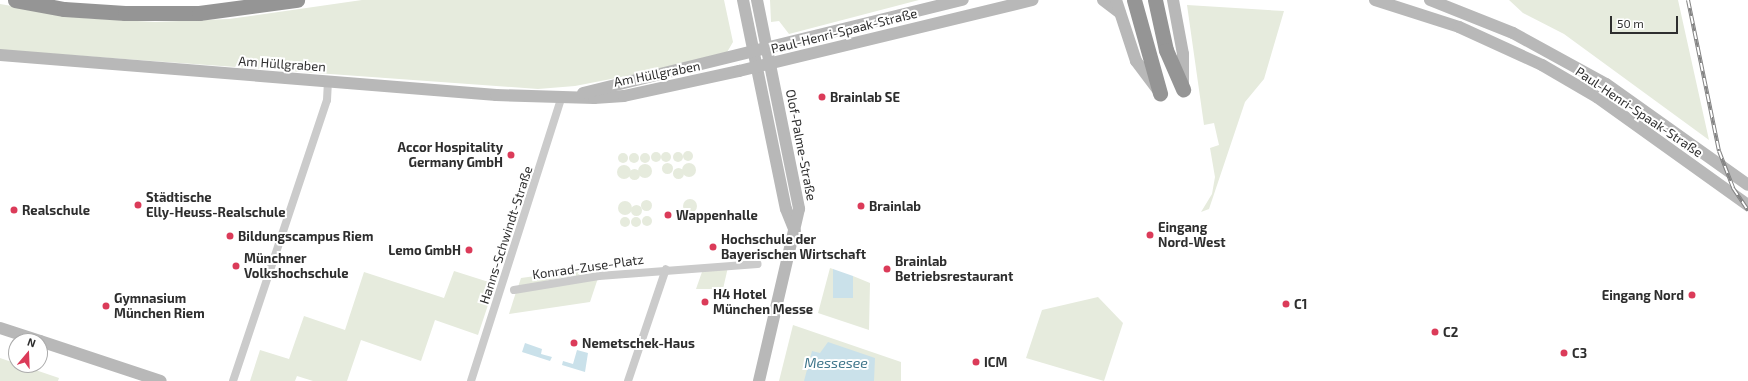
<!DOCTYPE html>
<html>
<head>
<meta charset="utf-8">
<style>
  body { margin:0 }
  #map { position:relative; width:1748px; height:381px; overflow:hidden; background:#fff; font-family:"Exo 2",sans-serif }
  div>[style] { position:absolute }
  .green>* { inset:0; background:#e6ebdd }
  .round { border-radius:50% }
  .water>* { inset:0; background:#cae1ea }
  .street>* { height:8px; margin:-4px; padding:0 4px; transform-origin:4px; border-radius:4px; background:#cbcbcb }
  .secondary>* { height:12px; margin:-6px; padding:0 6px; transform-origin:6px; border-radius:6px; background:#b8b8b8 }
  .highway>* { height:15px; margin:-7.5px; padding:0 7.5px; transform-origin:7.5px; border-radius:7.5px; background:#959595 }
  .rail>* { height:4px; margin-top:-2px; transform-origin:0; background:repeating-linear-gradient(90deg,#fff 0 8px,#838383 0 16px); box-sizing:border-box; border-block:1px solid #838383 }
  .dots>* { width:11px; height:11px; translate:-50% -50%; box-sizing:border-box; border:2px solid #fff; border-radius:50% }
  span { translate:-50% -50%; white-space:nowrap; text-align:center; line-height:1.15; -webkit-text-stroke:4px #fff; paint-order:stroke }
  .street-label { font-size:13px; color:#2e2e2e }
  .poi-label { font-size:13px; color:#2e2e2e; font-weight:700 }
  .left { translate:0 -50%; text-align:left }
  .right { translate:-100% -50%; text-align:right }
  .water-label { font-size:14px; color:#41778c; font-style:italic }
  .north { position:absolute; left:8px; top:333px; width:40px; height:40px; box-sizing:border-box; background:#fff; border:1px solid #ababab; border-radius:50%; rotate:19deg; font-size:11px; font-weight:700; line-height:16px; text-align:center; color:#2e2e2e }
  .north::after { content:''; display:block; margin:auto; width:14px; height:18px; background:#db3b59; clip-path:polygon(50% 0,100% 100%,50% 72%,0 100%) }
  .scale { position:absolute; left:1610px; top:16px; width:68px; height:18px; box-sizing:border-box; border:2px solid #2e2e2e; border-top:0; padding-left:5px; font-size:12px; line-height:14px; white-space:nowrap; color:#2e2e2e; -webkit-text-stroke:3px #fff; paint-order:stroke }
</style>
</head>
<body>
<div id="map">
  <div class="green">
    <i style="clip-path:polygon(362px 0,724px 0,733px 42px,726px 54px,678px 66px,575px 86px,538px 89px,0 50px,0 4px,83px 18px,155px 22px,229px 19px)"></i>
    <i style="clip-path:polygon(770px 0,919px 0,789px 34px,779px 21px,771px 22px)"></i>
    <i style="clip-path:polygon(1509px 0,1678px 0,1709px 140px,1564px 34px,1523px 13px)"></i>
    <i style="clip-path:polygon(1187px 5px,1284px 11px,1264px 79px,1245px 102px,1209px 209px,1201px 212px,1212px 194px,1215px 177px,1210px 148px,1219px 145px,1214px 123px,1204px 125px)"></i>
    <i class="round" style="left:683px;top:151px;width:10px;height:10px"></i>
    <i class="round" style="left:673px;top:152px;width:10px;height:10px"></i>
    <i class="round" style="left:651px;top:152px;width:10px;height:10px"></i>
    <i class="round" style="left:661px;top:152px;width:10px;height:10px"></i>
    <i class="round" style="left:629px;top:153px;width:10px;height:10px"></i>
    <i class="round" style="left:618px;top:153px;width:10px;height:10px"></i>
    <i class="round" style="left:640px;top:153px;width:10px;height:10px"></i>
    <i class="round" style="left:661.5px;top:162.5px;width:11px;height:11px"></i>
    <i class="round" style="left:682px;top:163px;width:14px;height:14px"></i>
    <i class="round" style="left:638px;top:164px;width:14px;height:14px"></i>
    <i class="round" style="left:617px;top:165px;width:14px;height:14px"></i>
    <i class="round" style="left:672.5px;top:167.5px;width:11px;height:11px"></i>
    <i class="round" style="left:628.5px;top:168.5px;width:11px;height:11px"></i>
    <i class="round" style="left:683px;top:199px;width:14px;height:14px"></i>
    <i class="round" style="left:640.5px;top:199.5px;width:11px;height:11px"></i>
    <i class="round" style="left:618px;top:201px;width:14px;height:14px"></i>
    <i class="round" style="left:630.5px;top:204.5px;width:11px;height:11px"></i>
    <i class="round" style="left:642px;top:216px;width:10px;height:10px"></i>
    <i class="round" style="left:631px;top:217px;width:10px;height:10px"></i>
    <i class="round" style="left:620px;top:217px;width:10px;height:10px"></i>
    <i style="clip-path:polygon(728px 267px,723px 289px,696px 289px,703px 269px)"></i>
    <i style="clip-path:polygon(600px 268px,599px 274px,566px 277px,567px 272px)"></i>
    <i style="clip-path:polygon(830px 268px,833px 269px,833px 298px,853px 298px,853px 276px,870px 283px,869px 330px,818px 313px)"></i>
    <i style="clip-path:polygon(454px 271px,495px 284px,478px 335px,435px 320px,421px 361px,361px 340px,347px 381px,313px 381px,297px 376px,295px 381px,250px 381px,260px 350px,289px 359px,304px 316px,345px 330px,364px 272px,444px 298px)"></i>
    <i style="clip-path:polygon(564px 272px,564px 277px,518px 287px,521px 278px)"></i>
    <i style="clip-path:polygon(598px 278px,590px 302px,509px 314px,516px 292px)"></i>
    <i style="clip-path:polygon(1098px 297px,1123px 323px,1104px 381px,1026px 358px,1042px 310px)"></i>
    <i style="clip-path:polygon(793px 325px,901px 362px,901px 381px,779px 381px)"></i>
    <i style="clip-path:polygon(0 358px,59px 378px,58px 381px,0 381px)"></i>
  </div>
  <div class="water">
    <i style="clip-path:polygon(833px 269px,853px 276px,853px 298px,833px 298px)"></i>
    <i style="clip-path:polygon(828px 342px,875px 358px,874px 381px,804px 381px,812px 351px,820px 353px)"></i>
    <i style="clip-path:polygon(525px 343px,542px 349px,541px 354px,552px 357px,550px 361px,522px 352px)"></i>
    <i style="clip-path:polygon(577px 350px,588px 353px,585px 372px,562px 365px,563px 361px,573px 364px)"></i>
  </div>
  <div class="street">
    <i style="left:514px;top:290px;width:86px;rotate:-9.4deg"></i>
    <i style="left:599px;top:276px;width:159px;rotate:-4.3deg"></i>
    <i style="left:233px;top:381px;width:296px;rotate:-71.5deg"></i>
    <i style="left:327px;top:100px;width:19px;rotate:-87deg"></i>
    <i style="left:471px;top:381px;width:299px;rotate:-72.3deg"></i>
    <i style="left:628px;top:381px;width:118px;rotate:-71.3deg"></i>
  </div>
  <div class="secondary">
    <i style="left:743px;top:0;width:213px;rotate:78.4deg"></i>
    <i style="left:786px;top:209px;width:24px;rotate:68deg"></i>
    <i style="left:757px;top:0;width:213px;rotate:78.6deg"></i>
    <i style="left:799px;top:209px;width:177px;rotate:103.1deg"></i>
    <i style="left:1103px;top:0;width:21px;rotate:37deg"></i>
    <i style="left:1116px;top:0;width:64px;rotate:71.8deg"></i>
    <i style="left:1136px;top:61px;width:35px;rotate:53deg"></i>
    <i style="left:1173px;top:0;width:55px;rotate:79.5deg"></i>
    <i style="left:1183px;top:54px;width:32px;rotate:90deg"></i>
    <i style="left:1375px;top:0;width:88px;rotate:17.8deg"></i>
    <i style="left:1459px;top:27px;width:91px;rotate:24.6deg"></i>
    <i style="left:1542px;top:65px;width:64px;rotate:30.2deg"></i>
    <i style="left:1597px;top:97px;width:186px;rotate:35.6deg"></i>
    <i style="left:1430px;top:0;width:89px;rotate:21.7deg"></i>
    <i style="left:1513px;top:33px;width:106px;rotate:28.7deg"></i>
    <i style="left:1606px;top:84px;width:174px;rotate:35.4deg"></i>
    <i style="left:0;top:55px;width:498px;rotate:4.6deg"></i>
    <i style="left:496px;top:95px;width:98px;rotate:1.8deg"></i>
    <i style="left:594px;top:98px;width:30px;rotate:-4deg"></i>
    <i style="left:624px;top:96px;width:118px;rotate:-12.3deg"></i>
    <i style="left:739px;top:71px;width:302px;rotate:-13.6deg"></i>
    <i style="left:583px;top:93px;width:391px;rotate:-13.8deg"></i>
    <i style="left:0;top:328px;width:42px;rotate:18deg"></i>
    <i style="left:40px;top:341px;width:127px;rotate:18.3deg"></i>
  </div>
  <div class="highway">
    <i style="left:15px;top:0;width:50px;rotate:10.4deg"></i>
    <i style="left:64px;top:9px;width:61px;rotate:3.8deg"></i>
    <i style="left:125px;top:13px;width:74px"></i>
    <i style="left:199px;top:13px;width:99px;rotate:-7.6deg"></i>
    <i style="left:1134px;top:0;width:97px;rotate:74.4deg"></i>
    <i style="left:1155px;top:0;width:51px;rotate:77.6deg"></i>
    <i style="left:1166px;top:50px;width:43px;rotate:66.4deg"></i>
  </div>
  <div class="rail">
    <i style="left:1688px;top:0;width:154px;rotate:78.4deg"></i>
    <i style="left:1719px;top:151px;width:40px;rotate:69deg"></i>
    <i style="left:1733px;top:188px;width:27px;rotate:56deg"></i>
  </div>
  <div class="dots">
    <i style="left:822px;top:97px;background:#db3b59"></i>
    <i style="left:511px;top:155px;background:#db3b59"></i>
    <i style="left:138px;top:205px;background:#db3b59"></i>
    <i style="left:861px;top:206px;background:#db3b59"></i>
    <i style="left:14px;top:210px;background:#db3b59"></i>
    <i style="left:668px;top:215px;background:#db3b59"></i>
    <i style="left:1150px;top:235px;background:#db3b59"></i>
    <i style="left:230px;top:236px;background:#db3b59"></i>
    <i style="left:713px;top:247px;background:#db3b59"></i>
    <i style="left:469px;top:250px;background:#db3b59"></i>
    <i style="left:236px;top:266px;background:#db3b59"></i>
    <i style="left:887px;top:269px;background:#db3b59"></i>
    <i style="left:1692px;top:295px;background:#db3b59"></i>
    <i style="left:705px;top:302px;background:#db3b59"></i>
    <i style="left:1286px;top:304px;background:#db3b59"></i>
    <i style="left:106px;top:306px;background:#db3b59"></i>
    <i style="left:1435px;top:332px;background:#db3b59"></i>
    <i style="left:574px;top:343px;background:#db3b59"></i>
    <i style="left:1564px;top:353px;background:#db3b59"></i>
    <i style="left:976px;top:362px;background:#db3b59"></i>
  </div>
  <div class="street-label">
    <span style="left:844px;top:31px;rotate:-14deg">Paul-Henri-Spaak-Straße</span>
    <span style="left:282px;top:64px;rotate:4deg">Am Hüllgraben</span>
    <span style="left:657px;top:74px;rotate:-11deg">Am Hüllgraben</span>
    <span style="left:1639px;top:112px;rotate:34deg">Paul-Henri-Spaak-Straße</span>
    <span style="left:801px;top:145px;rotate:79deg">Olof-Palme-Straße</span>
    <span style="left:506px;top:235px;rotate:-72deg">Hanns-Schwindt-Straße</span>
    <span style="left:588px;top:267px;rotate:-8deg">Konrad-Zuse-Platz</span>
  </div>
  <div class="poi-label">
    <span class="left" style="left:830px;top:97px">Brainlab SE</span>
    <span class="right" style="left:503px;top:155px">Accor Hospitality<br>Germany GmbH</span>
    <span class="left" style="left:146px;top:205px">Städtische<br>Elly-Heuss-Realschule</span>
    <span class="left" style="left:869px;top:206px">Brainlab</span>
    <span class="left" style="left:22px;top:210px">Realschule</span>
    <span class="left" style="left:676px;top:215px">Wappenhalle</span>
    <span class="left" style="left:1158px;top:235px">Eingang<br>Nord-West</span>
    <span class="left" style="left:238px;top:236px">Bildungscampus Riem</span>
    <span class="left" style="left:721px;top:247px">Hochschule der<br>Bayerischen Wirtschaft</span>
    <span class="right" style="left:461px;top:250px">Lemo GmbH</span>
    <span class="left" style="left:244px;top:266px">Münchner<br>Volkshochschule</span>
    <span class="left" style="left:895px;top:269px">Brainlab<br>Betriebsrestaurant</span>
    <span class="left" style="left:713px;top:302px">H4 Hotel<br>München Messe</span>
    <span class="right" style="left:1684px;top:295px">Eingang Nord</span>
    <span class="left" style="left:114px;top:306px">Gymnasium<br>München Riem</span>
    <span class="left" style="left:1294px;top:304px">C1</span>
    <span class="left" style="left:1443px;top:332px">C2</span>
    <span class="left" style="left:582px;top:343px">Nemetschek-Haus</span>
    <span class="left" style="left:1572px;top:353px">C3</span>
    <span class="left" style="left:984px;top:362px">ICM</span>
  </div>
  <div class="water-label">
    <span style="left:836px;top:363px">Messesee</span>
  </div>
  <div class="north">N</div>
  <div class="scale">50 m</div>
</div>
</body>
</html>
